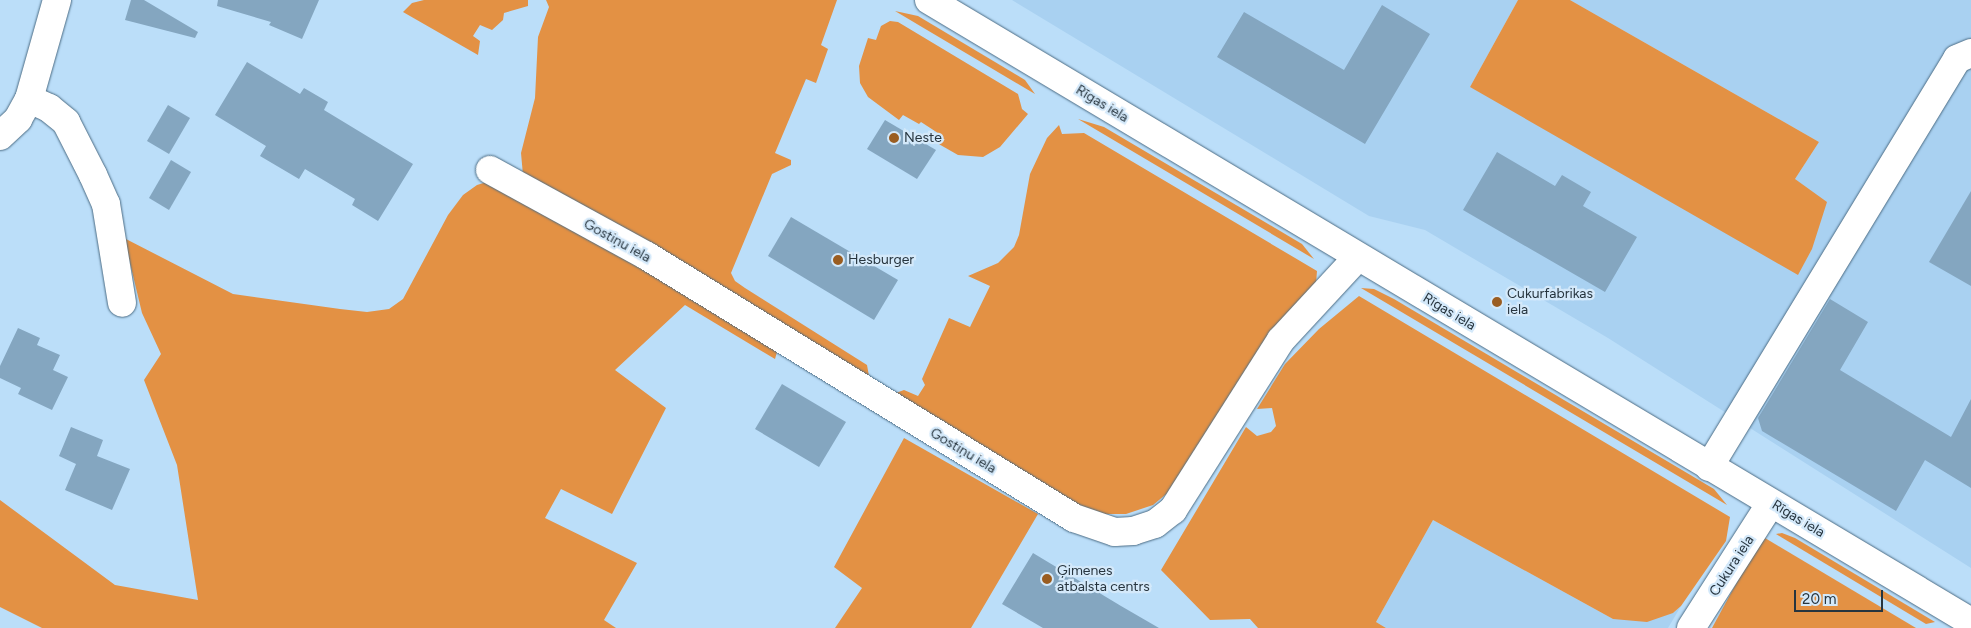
<!DOCTYPE html>
<html>
<head>
<meta charset="utf-8">
<style>
  body { margin:0 }
  #map { position:relative; width:1971px; height:628px; overflow:hidden; background:#bbdef9; font-family:Figtree,sans-serif }
  div>[style] { position:absolute }
  .built>* { inset:0; background:#a9d1f1 }
  .green>* { inset:0; background:#e39144 }
  .building>* { inset:0; background:#84a6c0 }
  .roads { filter:drop-shadow(0 0 1px #4c6c84) drop-shadow(0 0 1px #4c6c84) }
  .minor>* { height:28px; margin:-14px; padding:0 14px; transform-origin:14px; border-radius:14px; background:#fff }
  .trunk>* { height:28px; margin:-14px; padding:0 14px; transform-origin:14px; border-radius:14px; background:#fff }
  .dots>* { width:14px; height:14px; translate:-50% -50%; box-sizing:border-box; border:2px solid #d4e9fa; border-radius:50% }
  span { translate:-50% -50%; white-space:nowrap; text-align:center; line-height:1.15; -webkit-text-stroke:4.5px #d4e9fa; paint-order:stroke }
  .street-label { font-size:14px; color:#27353f }
  .poi-label { font-size:14px; color:#27353f }
  .left { translate:0 -50%; text-align:left }
  .scale { position:absolute; left:1794px; top:590px; width:89px; height:22px; box-sizing:border-box; border:2px solid #27353f; border-top:0; padding-left:6px; font-size:15px; line-height:18px; white-space:nowrap; color:#27353f; -webkit-text-stroke:4px #d4e9fa; paint-order:stroke }
</style>
</head>
<body>
<div id="map">
  <div class="built">
    <i style="clip-path:polygon(1012px 0,1518px 0,1470px 87px,1795px 179px,1819px 142px,1570px 0,1971px 0,1971px 568px,1608px 338px,1425px 230px,1369px 216px)"></i>
    <i style="clip-path:polygon(1433px 520px,1613px 619px,1673px 613px,1681px 606px,1668px 628px,1386px 628px,1376px 622px)"></i>
  </div>
  <div class="green">
    <i style="clip-path:polygon(424px 0,528px 0,528px 6px,504px 13px,503px 20px,492px 30px,480px 25px,473px 36px,480px 41px,478px 55px,403px 12px,412px 3px)"></i>
    <i style="clip-path:polygon(546px 0,837px 0,821px 45px,828px 49px,816px 83px,806px 79px,775px 153px,791px 160px,791px 165px,772px 174px,731px 273px,735px 281px,745px 288px,867px 365px,869px 376px,523px 175px,521px 153px,535px 98px,538px 37px,549px 7px)"></i>
    <i style="clip-path:polygon(1518px 0,1570px 0,1819px 142px,1795px 179px,1827px 202px,1812px 249px,1798px 275px,1470px 87px)"></i>
    <i style="clip-path:polygon(895px 11px,918px 16px,1025px 80px,1035px 94px)"></i>
    <i style="clip-path:polygon(890px 21px,898px 22px,1018px 94px,1022px 109px,1028px 114px,1000px 147px,983px 157px,958px 155px,937px 143px,941px 135px,921px 122px,919px 124px,903px 115px,899px 120px,868px 97px,860px 83px,859px 66px,868px 38px,876px 40px,881px 26px)"></i>
    <i style="clip-path:polygon(1078px 119px,1104px 127px,1302px 244px,1314px 259px)"></i>
    <i style="clip-path:polygon(1059px 125px,1062px 134px,1084px 133px,1317px 271px,1316px 284px,1176px 486px,1153px 505px,1126px 514px,1092px 514px,893px 394px,904px 390px,918px 396px,925px 385px,922px 379px,949px 318px,970px 327px,990px 286px,968px 276px,998px 263px,1014px 247px,1019px 235px,1030px 174px,1047px 138px)"></i>
    <i style="clip-path:polygon(490px 181px,511px 188px,773px 346px,777px 352px,775px 359px,685px 305px,615px 370px,666px 408px,612px 514px,561px 489px,545px 518px,637px 563px,604px 620px,616px 628px,42px 628px,0 607px,0 500px,115px 585px,198px 600px,177px 465px,144px 380px,161px 354px,142px 313px,124px 238px,233px 294px,340px 309px,367px 312px,389px 309px,403px 299px,448px 215px,463px 195px,477px 185px)"></i>
    <i style="clip-path:polygon(1361px 288px,1374px 289px,1394px 299px,1714px 489px,1727px 505px)"></i>
    <i style="clip-path:polygon(1359px 296px,1730px 517px,1726px 541px,1681px 606px,1673px 613px,1647px 622px,1613px 619px,1433px 520px,1376px 622px,1386px 628px,1258px 628px,1250px 619px,1210px 620px,1161px 570px,1246px 427px,1257px 436px,1271px 432px,1276px 426px,1272px 408px,1257px 409px,1285px 364px,1319px 329px)"></i>
    <i style="clip-path:polygon(904px 438px,1038px 514px,971px 628px,835px 628px,862px 588px,834px 567px)"></i>
    <i style="clip-path:polygon(1782px 533px,1795px 538px,1935px 622px,1926px 624px,1776px 534px)"></i>
    <i style="clip-path:polygon(1765px 538px,1916px 628px,1712px 628px,1750px 558px)"></i>
  </div>
  <div class="building">
    <i style="clip-path:polygon(131px 0,144px 0,198px 32px,195px 38px,125px 20px)"></i>
    <i style="clip-path:polygon(218px 0,319px 0,302px 39px,269px 25px,271px 22px,217px 6px)"></i>
    <i style="clip-path:polygon(1382px 5px,1430px 34px,1365px 144px,1217px 57px,1244px 12px,1344px 70px)"></i>
    <i style="clip-path:polygon(247px 62px,300px 94px,304px 88px,328px 102px,324px 110px,413px 164px,378px 221px,352px 205px,355px 199px,305px 169px,299px 179px,260px 156px,266px 146px,215px 115px)"></i>
    <i style="clip-path:polygon(168px 105px,190px 118px,169px 154px,147px 141px)"></i>
    <i style="clip-path:polygon(885px 120px,936px 150px,917px 179px,867px 149px)"></i>
    <i style="clip-path:polygon(1497px 152px,1555px 186px,1562px 175px,1591px 192px,1583px 206px,1637px 237px,1605px 292px,1463px 210px)"></i>
    <i style="clip-path:polygon(171px 160px,191px 172px,169px 210px,149px 198px)"></i>
    <i style="clip-path:polygon(1971px 191px,1971px 286px,1929px 262px)"></i>
    <i style="clip-path:polygon(791px 217px,898px 280px,874px 320px,768px 256px)"></i>
    <i style="clip-path:polygon(1830px 299px,1868px 322px,1840px 370px,1951px 437px,1971px 399px,1971px 488px,1925px 460px,1896px 511px,1762px 431px,1758px 418px)"></i>
    <i style="clip-path:polygon(18px 328px,40px 338px,37px 345px,60px 355px,53px 370px,68px 377px,52px 410px,18px 394px,21px 388px,0 378px,0 366px)"></i>
    <i style="clip-path:polygon(782px 384px,846px 422px,819px 467px,755px 429px)"></i>
    <i style="clip-path:polygon(71px 427px,103px 440px,97px 456px,130px 469px,112px 510px,65px 490px,76px 464px,59px 456px)"></i>
    <i style="clip-path:polygon(1033px 553px,1121px 606px,1159px 628px,1043px 628px,1002px 604px)"></i>
  </div>
  <div class="roads">
    <div class="minor">
      <i style="left:29px;top:99px;width:22px;rotate:24deg"></i>
      <i style="left:49px;top:108px;width:22px;rotate:39deg"></i>
      <i style="left:66px;top:122px;width:59px;rotate:63deg"></i>
      <i style="left:93px;top:175px;width:32px;rotate:66deg"></i>
      <i style="left:106px;top:204px;width:100px;rotate:80.8deg"></i>
      <i style="left:0;top:136px;width:25px;rotate:-43deg"></i>
      <i style="left:18px;top:119px;width:23px;rotate:-61deg"></i>
      <i style="left:29px;top:99px;width:103px;rotate:-74.2deg"></i>
      <i style="left:490px;top:170px;width:179px;rotate:28.7deg"></i>
      <i style="left:647px;top:256px;width:501px;rotate:31.53deg"></i>
      <i style="left:1074px;top:518px;width:43px;rotate:18.9deg"></i>
      <i style="left:1115px;top:532px;width:18px;rotate:-3deg"></i>
      <i style="left:1133px;top:531px;width:23px;rotate:-18deg"></i>
      <i style="left:1155px;top:524px;width:23px;rotate:-38deg"></i>
      <i style="left:1173px;top:510px;width:201px;rotate:-57.6deg"></i>
      <i style="left:1281px;top:340px;width:112px;rotate:-47.2deg"></i>
      <i style="left:1709px;top:467px;width:477px;rotate:-58.7deg"></i>
      <i style="left:1957px;top:59px;width:15px;rotate:-23deg"></i>
      <i style="left:1691px;top:628px;width:148px;rotate:-57.4deg"></i>
    </div>
    <div class="trunk">
      <i style="left:929px;top:0;width:1214px;rotate:30.83deg"></i>
    </div>
  </div>
  <div class="dots">
    <i style="left:894px;top:138px;background:#9a5d21"></i>
    <i style="left:838px;top:260px;background:#9a5d21"></i>
    <i style="left:1497px;top:302px;background:#9a5d21"></i>
    <i style="left:1047px;top:579px;background:#9a5d21"></i>
  </div>
  <div class="street-label">
    <span style="left:1102px;top:104px;rotate:31deg">Rīgas iela</span>
    <span style="left:617px;top:241px;rotate:29deg">Gostiņu iela</span>
    <span style="left:1449px;top:312px;rotate:31deg">Rīgas iela</span>
    <span style="left:963px;top:451px;rotate:31deg">Gostiņu iela</span>
    <span style="left:1798px;top:519px;rotate:31deg">Rīgas iela</span>
    <span style="left:1732px;top:566px;rotate:-57deg">Cukura iela</span>
  </div>
  <div class="poi-label">
    <span class="left" style="left:904px;top:138px">Neste</span>
    <span class="left" style="left:848px;top:260px">Hesburger</span>
    <span class="left" style="left:1507px;top:302px">Cukurfabrikas<br>iela</span>
    <span class="left" style="left:1057px;top:579px">Ģimenes<br>atbalsta centrs</span>
  </div>
  <div class="scale">20 m</div>
</div>
</body>
</html>
